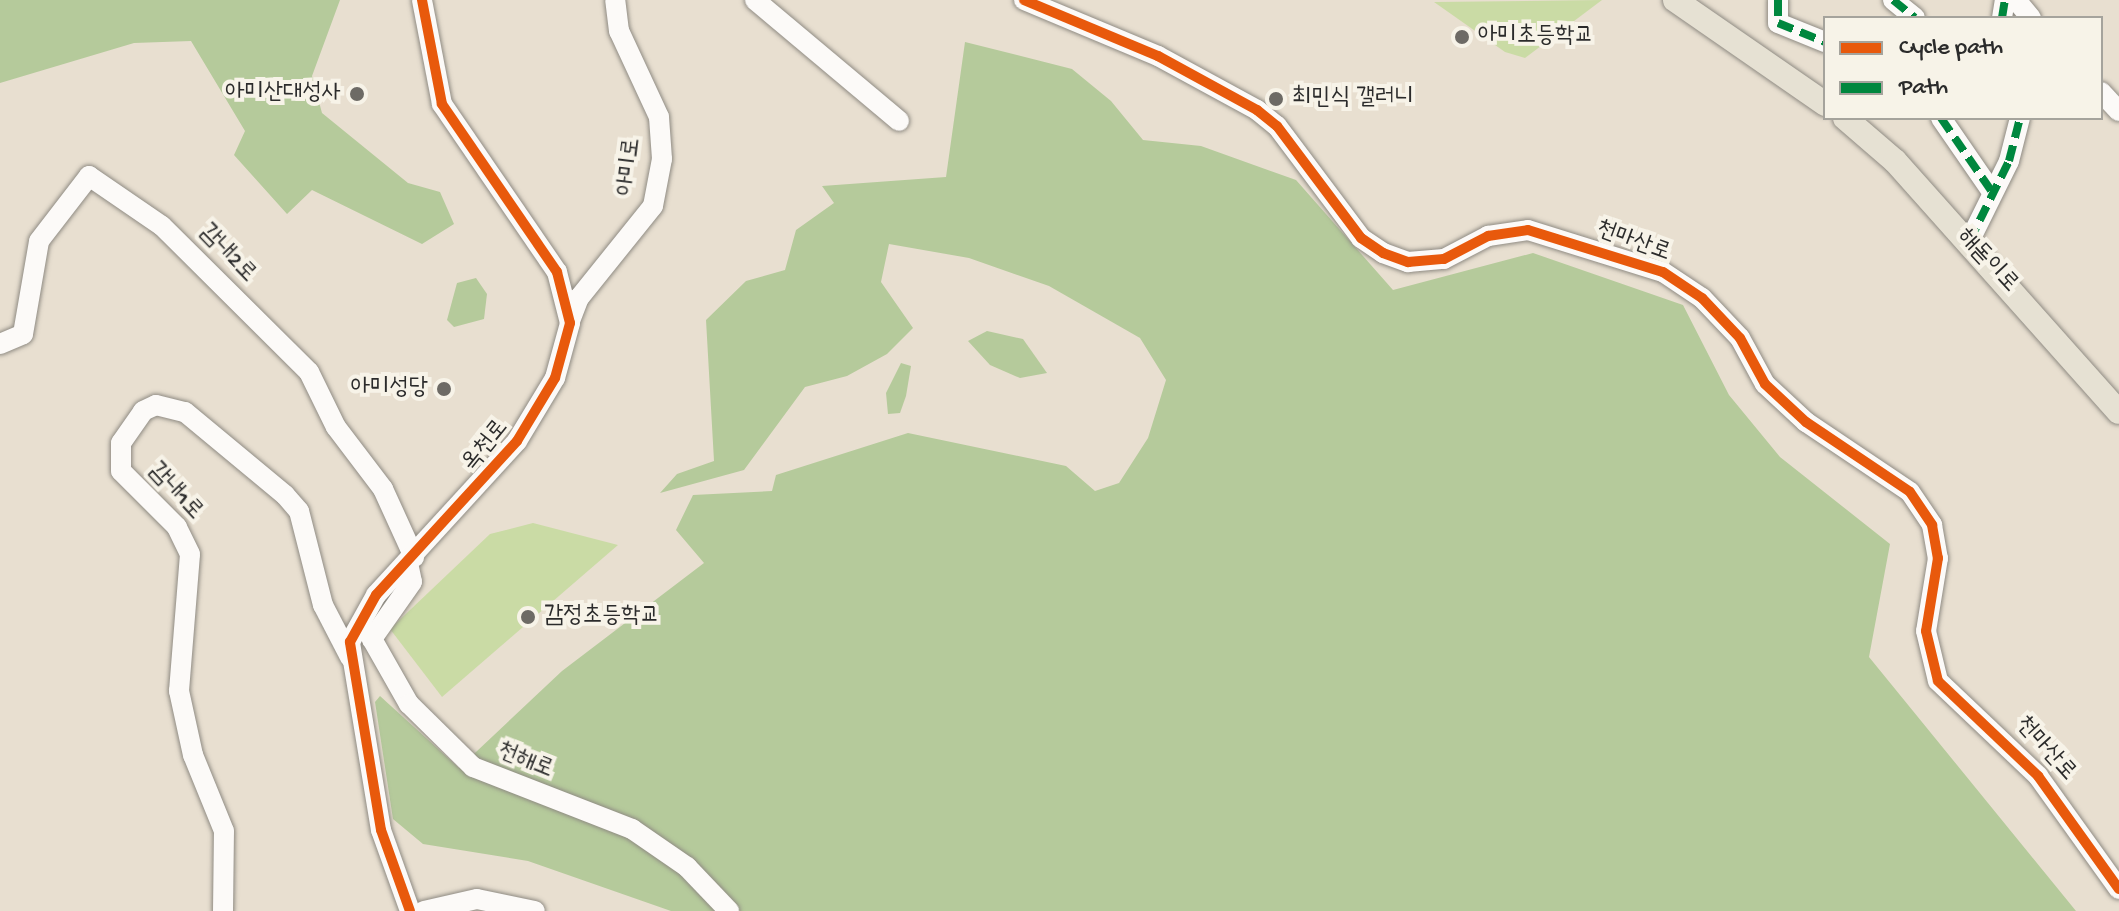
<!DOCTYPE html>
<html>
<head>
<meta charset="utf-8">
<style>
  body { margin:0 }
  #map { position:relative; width:2119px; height:911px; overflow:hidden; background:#e8dfd0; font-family:"Gochi Hand","Poor Story",sans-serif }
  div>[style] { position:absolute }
  .green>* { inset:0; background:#cadba5 }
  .forest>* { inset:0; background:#b5ca9b }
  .roads { filter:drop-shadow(0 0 2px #8f8b83) drop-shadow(0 0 2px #8f8b83) }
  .minor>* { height:20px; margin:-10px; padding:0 10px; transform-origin:10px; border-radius:10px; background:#fcfaf8 }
  .major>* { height:24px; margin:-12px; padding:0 12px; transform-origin:12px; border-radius:12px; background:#e6e1d3 }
  .quiet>* { height:8px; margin-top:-4px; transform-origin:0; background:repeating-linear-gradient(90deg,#00873e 0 16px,transparent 0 24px) }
  .cycleway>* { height:10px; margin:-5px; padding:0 5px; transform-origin:5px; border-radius:5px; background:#e8590c }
  .dots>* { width:22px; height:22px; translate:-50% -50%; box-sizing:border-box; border:4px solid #f7f3e8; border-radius:50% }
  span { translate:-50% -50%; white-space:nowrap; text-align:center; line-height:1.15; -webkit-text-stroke:8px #f7f3e8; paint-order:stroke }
  .poi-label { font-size:24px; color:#2b2b2b }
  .left { translate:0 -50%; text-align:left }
  .right { translate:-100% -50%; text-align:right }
  .street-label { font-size:24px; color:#2b2b2b }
  .legend { position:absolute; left:1823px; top:16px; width:280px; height:104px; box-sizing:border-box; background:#f7f3e8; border:2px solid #a5a39c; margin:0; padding:10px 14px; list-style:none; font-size:24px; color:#2b2b2b }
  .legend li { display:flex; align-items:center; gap:16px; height:40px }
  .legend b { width:40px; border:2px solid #a5a39c }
</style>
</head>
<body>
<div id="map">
  <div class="green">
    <i style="clip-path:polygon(1602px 0,1525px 58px,1505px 52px,1434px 2px)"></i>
    <i style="clip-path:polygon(533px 523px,618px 545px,442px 697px,390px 629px,490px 534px)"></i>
  </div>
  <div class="forest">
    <i style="clip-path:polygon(0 0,340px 0,312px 76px,322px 113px,408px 183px,440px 192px,454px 224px,422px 244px,312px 190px,287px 214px,234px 155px,245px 131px,191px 41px,134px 43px,0 83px)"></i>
    <i style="clip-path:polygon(965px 42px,1072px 69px,1111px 101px,1143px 140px,1201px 146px,1296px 180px,1393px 290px,1533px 253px,1683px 305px,1729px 395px,1780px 457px,1890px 544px,1869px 657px,2076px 911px,671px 911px,528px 861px,423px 844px,393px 819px,375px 702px,380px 696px,459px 768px,562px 671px,704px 563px,676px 530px,693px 495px,772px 491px,776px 475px,908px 433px,1066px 466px,1095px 491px,1119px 483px,1148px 438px,1166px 380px,1140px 338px,1049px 286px,969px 258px,889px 244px,881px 282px,913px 328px,887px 354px,847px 376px,805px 387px,744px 470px,660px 493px,677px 474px,714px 461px,706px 320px,746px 281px,785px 270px,796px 230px,834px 203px,822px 186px,946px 177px)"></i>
    <i style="clip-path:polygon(476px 278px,487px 294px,484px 319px,454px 327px,447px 320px,457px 283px)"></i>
    <i style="clip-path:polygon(987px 331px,1023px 339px,1047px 373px,1020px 378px,990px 365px,968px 341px)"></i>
    <i style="clip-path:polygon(901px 363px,911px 366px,906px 396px,900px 413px,888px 414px,886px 393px)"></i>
  </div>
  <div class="roads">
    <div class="minor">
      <i style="left:755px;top:0;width:188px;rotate:40deg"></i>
      <i style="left:1024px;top:0;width:145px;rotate:22.7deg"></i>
      <i style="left:1158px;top:56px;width:113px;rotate:28.6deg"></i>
      <i style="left:1257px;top:110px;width:26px;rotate:39deg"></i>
      <i style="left:1277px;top:126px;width:140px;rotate:53.1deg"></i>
      <i style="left:1361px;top:238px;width:27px;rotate:34deg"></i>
      <i style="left:1383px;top:253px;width:27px;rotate:20deg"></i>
      <i style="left:1408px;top:262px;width:36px;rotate:-5deg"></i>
      <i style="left:1444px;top:259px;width:50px;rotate:-27.6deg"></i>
      <i style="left:1488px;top:236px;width:40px;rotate:-8.5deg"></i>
      <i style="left:1528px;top:230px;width:141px;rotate:17.3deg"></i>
      <i style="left:1663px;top:272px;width:47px;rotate:33.7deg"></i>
      <i style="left:1702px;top:298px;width:55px;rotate:46.5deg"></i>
      <i style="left:1740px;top:338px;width:52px;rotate:61.5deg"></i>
      <i style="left:1765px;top:384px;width:56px;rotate:42.8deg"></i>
      <i style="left:1806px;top:422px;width:125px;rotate:33.9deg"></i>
      <i style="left:1910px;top:492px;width:40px;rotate:56deg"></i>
      <i style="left:1932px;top:525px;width:34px;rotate:80deg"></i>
      <i style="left:1938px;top:558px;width:74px;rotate:99.3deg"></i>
      <i style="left:1926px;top:631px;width:51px;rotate:76.5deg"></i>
      <i style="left:1938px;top:681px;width:138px;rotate:43.5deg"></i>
      <i style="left:2038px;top:776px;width:139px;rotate:54.4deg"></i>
      <i style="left:1778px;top:0;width:23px;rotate:90deg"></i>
      <i style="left:1778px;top:23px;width:51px;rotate:22deg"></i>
      <i style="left:1893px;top:0;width:28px;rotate:39deg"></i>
      <i style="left:2016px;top:0;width:23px;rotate:50deg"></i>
      <i style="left:2002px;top:18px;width:18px;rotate:-81deg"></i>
      <i style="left:2101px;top:92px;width:26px;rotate:47deg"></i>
      <i style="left:1941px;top:118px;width:90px;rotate:55.4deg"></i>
      <i style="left:1969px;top:242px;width:90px;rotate:-63.7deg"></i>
      <i style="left:2009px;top:161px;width:44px;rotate:-75.7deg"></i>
      <i style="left:570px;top:321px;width:25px;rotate:-69deg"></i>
      <i style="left:579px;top:298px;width:118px;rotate:-51.2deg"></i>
      <i style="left:653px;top:206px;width:48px;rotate:-79.2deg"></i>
      <i style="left:662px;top:159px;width:42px;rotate:-94.1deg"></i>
      <i style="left:659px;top:117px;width:95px;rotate:-114.9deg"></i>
      <i style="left:619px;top:31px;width:31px;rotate:-97deg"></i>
      <i style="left:0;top:344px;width:25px;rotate:-23deg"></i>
      <i style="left:23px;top:334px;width:94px;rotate:-80.2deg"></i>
      <i style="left:39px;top:241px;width:82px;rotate:-52.4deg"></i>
      <i style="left:89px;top:176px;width:88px;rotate:34.4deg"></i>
      <i style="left:162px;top:226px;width:207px;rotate:44.8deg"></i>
      <i style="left:309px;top:372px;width:61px;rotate:63.9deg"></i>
      <i style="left:336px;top:427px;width:78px;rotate:52.8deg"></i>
      <i style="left:383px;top:489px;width:75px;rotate:65.5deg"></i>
      <i style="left:408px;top:563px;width:19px;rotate:78deg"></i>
      <i style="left:412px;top:582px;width:70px;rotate:125.1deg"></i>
      <i style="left:372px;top:639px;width:75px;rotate:60.4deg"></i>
      <i style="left:409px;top:704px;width:90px;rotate:44.5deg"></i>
      <i style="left:473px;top:767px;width:171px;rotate:21.3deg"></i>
      <i style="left:632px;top:829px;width:67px;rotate:34.6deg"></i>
      <i style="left:687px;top:867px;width:61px;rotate:46.3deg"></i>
      <i style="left:223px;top:911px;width:80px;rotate:-89.3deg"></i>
      <i style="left:224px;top:831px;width:82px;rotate:-112.2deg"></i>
      <i style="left:193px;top:755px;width:66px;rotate:-102.3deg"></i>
      <i style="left:179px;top:691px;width:137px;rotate:-85.4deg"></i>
      <i style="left:190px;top:554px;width:30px;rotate:-116deg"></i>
      <i style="left:177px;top:527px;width:79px;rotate:-135deg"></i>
      <i style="left:121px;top:471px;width:28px;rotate:-90deg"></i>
      <i style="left:121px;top:443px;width:39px;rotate:-55deg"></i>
      <i style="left:143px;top:411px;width:14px;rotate:-25deg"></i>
      <i style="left:156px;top:405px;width:30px;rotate:14deg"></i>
      <i style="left:185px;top:412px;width:130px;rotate:39.7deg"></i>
      <i style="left:285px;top:495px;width:21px;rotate:49deg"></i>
      <i style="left:299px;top:511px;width:97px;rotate:75.7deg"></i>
      <i style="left:323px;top:605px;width:59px;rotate:62.6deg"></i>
      <i style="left:410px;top:911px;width:86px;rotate:-109.7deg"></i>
      <i style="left:381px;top:830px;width:191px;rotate:-99.4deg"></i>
      <i style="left:350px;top:642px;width:54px;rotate:-61deg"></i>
      <i style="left:376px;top:595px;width:209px;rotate:-47.5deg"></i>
      <i style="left:517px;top:441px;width:74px;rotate:-58.9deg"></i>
      <i style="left:555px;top:378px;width:57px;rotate:-74.7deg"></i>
      <i style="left:570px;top:323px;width:53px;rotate:-104.3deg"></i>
      <i style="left:557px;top:272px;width:204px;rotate:-124.4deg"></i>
      <i style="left:442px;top:104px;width:106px;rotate:-100.9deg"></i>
      <i style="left:424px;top:911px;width:54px;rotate:-12.8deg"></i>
      <i style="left:477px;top:899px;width:59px;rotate:11.7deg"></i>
    </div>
    <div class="major">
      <i style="left:1675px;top:0;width:183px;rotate:34.7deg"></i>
      <i style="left:1845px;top:118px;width:66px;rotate:40.7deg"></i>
      <i style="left:1895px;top:161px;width:336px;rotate:48.3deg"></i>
    </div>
  </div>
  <div class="quiet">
    <i style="left:1778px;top:0;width:23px;rotate:90deg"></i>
    <i style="left:1778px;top:23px;width:51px;rotate:22deg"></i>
    <i style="left:1893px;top:0;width:28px;rotate:39deg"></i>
    <i style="left:2002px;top:18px;width:18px;rotate:-81deg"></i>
    <i style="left:1941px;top:118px;width:90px;rotate:55.4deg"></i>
    <i style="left:1969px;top:242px;width:90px;rotate:-63.7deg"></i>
    <i style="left:2009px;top:161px;width:44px;rotate:-75.7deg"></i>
  </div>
  <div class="cycleway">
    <i style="left:1024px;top:0;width:145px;rotate:22.7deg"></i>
    <i style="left:1158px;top:56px;width:113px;rotate:28.6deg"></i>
    <i style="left:1257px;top:110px;width:26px;rotate:39deg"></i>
    <i style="left:1277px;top:126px;width:140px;rotate:53.1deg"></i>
    <i style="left:1361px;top:238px;width:27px;rotate:34deg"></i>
    <i style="left:1383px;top:253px;width:27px;rotate:20deg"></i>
    <i style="left:1408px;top:262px;width:36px;rotate:-5deg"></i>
    <i style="left:1444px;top:259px;width:50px;rotate:-27.6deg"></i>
    <i style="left:1488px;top:236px;width:40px;rotate:-8.5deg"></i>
    <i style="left:1528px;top:230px;width:141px;rotate:17.3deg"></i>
    <i style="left:1663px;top:272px;width:47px;rotate:33.7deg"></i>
    <i style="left:1702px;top:298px;width:55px;rotate:46.5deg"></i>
    <i style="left:1740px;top:338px;width:52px;rotate:61.5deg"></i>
    <i style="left:1765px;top:384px;width:56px;rotate:42.8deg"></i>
    <i style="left:1806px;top:422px;width:125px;rotate:33.9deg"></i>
    <i style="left:1910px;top:492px;width:40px;rotate:56deg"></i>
    <i style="left:1932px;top:525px;width:34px;rotate:80deg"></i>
    <i style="left:1938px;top:558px;width:74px;rotate:99.3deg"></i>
    <i style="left:1926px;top:631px;width:51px;rotate:76.5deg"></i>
    <i style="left:1938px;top:681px;width:138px;rotate:43.5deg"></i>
    <i style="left:2038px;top:776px;width:139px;rotate:54.4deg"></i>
    <i style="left:410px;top:911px;width:86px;rotate:-109.7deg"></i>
    <i style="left:381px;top:830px;width:191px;rotate:-99.4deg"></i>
    <i style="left:350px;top:642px;width:54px;rotate:-61deg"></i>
    <i style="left:376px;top:595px;width:209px;rotate:-47.5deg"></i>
    <i style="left:517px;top:441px;width:74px;rotate:-58.9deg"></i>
    <i style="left:555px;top:378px;width:57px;rotate:-74.7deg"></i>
    <i style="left:570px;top:323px;width:53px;rotate:-104.3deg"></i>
    <i style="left:557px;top:272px;width:204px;rotate:-124.4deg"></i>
    <i style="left:442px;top:104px;width:106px;rotate:-100.9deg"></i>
  </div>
  <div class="dots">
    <i style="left:1462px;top:37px;background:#6d6a65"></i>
    <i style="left:357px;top:94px;background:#6d6a65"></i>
    <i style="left:1276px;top:99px;background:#6d6a65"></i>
    <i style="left:444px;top:389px;background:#6d6a65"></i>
    <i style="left:528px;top:617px;background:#6d6a65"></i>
  </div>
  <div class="poi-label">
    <span class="left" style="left:1478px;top:37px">아미초등학교</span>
    <span class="right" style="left:341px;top:94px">아미산대성사</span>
    <span class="left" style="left:1292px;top:99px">최민식 갤러니</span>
    <span class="right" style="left:428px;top:389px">아미성당</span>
    <span class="left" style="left:544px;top:617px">감정초등학교</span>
  </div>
  <div class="street-label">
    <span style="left:630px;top:167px;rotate:-83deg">아미로</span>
    <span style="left:1633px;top:242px;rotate:20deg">천마산로</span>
    <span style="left:227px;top:254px;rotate:46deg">감내2로</span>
    <span style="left:1987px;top:261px;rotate:47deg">해돋이로</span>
    <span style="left:486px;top:446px;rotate:-51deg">옥천로</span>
    <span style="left:175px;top:492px;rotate:47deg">감내1로</span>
    <span style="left:2045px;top:749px;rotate:48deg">천마산로</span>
    <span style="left:525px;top:761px;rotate:22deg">천해로</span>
  </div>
  <ul class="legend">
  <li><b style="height:10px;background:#e8590c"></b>Cycle path</li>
  <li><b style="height:10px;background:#00873e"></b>Path</li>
  </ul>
</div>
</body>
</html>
